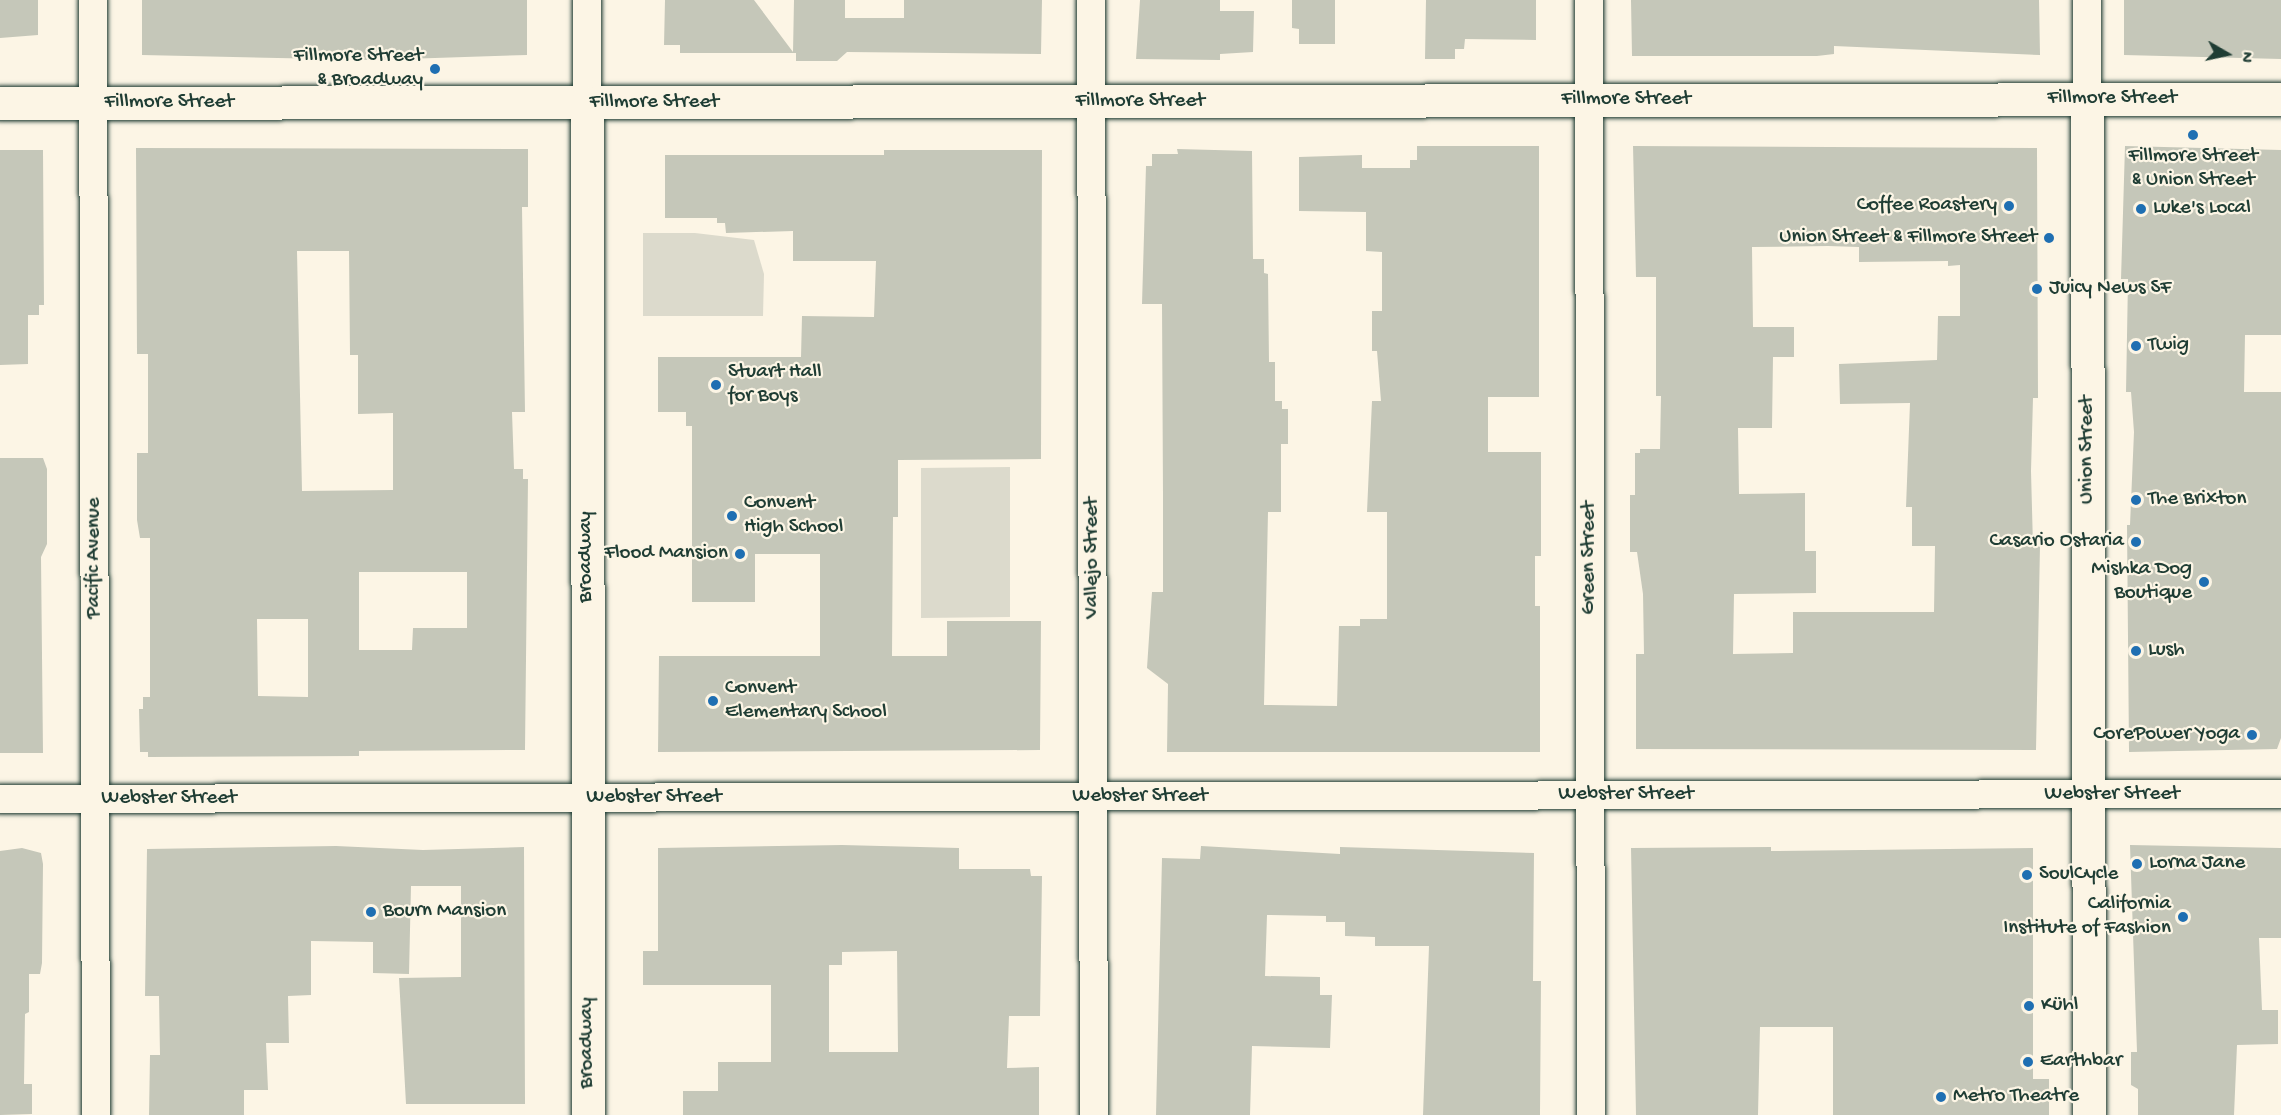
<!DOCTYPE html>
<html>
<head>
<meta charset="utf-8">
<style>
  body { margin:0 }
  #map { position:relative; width:2281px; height:1115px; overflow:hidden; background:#fcf5e5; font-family:"Gochi Hand",sans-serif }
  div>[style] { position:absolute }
  .green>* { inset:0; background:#dcdacc }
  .building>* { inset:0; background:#c5c7b9 }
  .roads { filter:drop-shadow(0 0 2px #1f3d34) drop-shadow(0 0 2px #1f3d34) }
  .minor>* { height:28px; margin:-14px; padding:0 14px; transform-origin:14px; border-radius:14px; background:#fcf5e5 }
  .tertiary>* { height:33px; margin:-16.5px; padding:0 16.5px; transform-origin:16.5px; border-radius:16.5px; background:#fcf5e5 }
  .dots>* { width:16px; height:16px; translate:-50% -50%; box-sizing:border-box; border:3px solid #fcf5e5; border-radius:50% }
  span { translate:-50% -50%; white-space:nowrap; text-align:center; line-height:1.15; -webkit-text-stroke:4.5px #fcf5e5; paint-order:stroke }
  .poi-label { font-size:21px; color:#1f3d34 }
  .right { translate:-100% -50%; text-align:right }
  .left { translate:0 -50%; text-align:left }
  .street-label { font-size:21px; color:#1f3d34 }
  .north { position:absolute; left:2197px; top:24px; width:60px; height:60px; -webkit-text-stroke:4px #fcf5e5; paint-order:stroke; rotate:99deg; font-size:16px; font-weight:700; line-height:24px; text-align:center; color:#1f3d34 }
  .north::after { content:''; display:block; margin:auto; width:21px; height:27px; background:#1f3d34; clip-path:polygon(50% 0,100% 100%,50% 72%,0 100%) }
</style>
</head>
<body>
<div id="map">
  <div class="green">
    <i style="clip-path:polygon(643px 233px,695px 233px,754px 240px,764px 274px,763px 316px,643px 316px)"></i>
    <i style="clip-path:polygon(1010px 467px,1010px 617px,921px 618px,921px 468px)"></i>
  </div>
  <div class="building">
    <i style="clip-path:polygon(0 0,38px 0,38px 35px,0 38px)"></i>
    <i style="clip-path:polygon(142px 0,527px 0,527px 55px,374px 60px,142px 55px)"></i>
    <i style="clip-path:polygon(665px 0,754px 0,793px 52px,794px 0,845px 0,845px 18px,904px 18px,904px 0,1042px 0,1041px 54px,847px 52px,837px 61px,796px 61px,796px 53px,680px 53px,680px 45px,664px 45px)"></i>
    <i style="clip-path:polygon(1140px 0,1220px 0,1220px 11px,1254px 11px,1253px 52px,1220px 54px,1220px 60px,1136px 59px)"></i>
    <i style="clip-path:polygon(1292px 0,1335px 0,1335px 44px,1299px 44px,1299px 29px,1292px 28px)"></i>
    <i style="clip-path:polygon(1426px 0,1536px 0,1536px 40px,1465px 39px,1464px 49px,1455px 49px,1455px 59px,1425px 59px)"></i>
    <i style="clip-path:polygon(1631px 0,2039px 0,2040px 55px,1834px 46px,1834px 54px,1817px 56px,1632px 56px)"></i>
    <i style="clip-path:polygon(2124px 0,2281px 0,2281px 59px,2124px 55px)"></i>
    <i style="clip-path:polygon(1417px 146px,1539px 146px,1539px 397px,1488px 397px,1488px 452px,1541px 452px,1541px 556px,1535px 556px,1535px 606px,1540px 606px,1540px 752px,1167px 752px,1168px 684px,1147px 668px,1152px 592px,1163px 592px,1163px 497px,1162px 304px,1142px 304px,1146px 166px,1152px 166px,1152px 154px,1178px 154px,1177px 149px,1252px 151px,1253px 259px,1264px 259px,1264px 273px,1268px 274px,1269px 362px,1275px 362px,1275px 401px,1282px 401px,1282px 409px,1288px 409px,1288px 444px,1281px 444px,1281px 512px,1268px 512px,1264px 705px,1337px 706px,1339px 626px,1360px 626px,1360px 619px,1387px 619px,1387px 512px,1367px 512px,1372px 401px,1381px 401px,1377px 351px,1372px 351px,1372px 311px,1382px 311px,1382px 252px,1366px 251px,1366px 212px,1299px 211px,1299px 157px,1362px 155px,1362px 168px,1410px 168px,1410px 160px,1417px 160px)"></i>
    <i style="clip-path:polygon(evenodd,1633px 146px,2037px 148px,2038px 398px,2033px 398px,2031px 471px,2033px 546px,2040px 546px,2036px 750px,1636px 749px,1636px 654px,1644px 654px,1643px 594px,1637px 552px,1630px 552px,1630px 495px,1635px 495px,1635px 453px,1640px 453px,1640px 449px,1660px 449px,1661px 396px,1656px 396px,1656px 277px,1636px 277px,1633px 146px,1828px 246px,1859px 247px,1859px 262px,1948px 261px,1948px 266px,1960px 265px,1960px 316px,1938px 316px,1937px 360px,1839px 364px,1840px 404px,1910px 403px,1906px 507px,1912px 507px,1912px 546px,1935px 546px,1934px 612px,1793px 612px,1793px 653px,1733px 654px,1734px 594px,1816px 593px,1816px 551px,1805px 551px,1805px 493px,1739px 494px,1738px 428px,1772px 428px,1773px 357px,1794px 357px,1794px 327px,1753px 327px,1752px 247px,1828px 246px)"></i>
    <i style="clip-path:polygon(2125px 146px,2281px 150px,2281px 335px,2245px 335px,2244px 392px,2281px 392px,2281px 738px,2277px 749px,2129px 752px,2127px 525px,2130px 525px,2134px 432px,2131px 392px,2126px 392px,2128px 279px,2121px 279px)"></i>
    <i style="clip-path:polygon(evenodd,136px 148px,528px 149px,528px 207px,522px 207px,525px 412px,512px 412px,514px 469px,523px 469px,523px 479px,528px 479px,525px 750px,359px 751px,359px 756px,148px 757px,148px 752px,140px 752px,139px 709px,143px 709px,143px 697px,150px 697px,150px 538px,140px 538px,137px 520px,137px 453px,148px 453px,148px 354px,137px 354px,136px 148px,297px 251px,349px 251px,350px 355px,358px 355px,358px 414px,393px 413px,393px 490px,302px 491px,297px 251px,136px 148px,359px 572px,467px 572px,467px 628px,413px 628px,412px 650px,359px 650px,359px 572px,136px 148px,257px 619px,308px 619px,308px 697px,258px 696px,257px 619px)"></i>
    <i style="clip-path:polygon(0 150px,43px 150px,44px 305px,39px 305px,39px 315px,28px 315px,28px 364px,0 365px)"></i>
    <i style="clip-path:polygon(884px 150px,1042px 150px,1041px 459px,898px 460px,898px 517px,893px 517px,892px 656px,947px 656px,947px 621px,1041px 621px,1040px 750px,658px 752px,659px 656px,820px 656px,820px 554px,755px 554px,755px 602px,692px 602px,692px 426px,686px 426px,686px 412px,658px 412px,658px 357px,801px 357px,802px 316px,874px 317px,876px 261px,793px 261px,793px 231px,726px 233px,725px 223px,717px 223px,717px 218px,665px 218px,665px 155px,884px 155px)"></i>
    <i style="clip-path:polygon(0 458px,43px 458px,47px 469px,47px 544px,41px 557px,43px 753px,0 753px)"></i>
    <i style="clip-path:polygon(evenodd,842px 845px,959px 848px,959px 869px,1030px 869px,1031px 876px,1042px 876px,1040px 1016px,1009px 1016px,1007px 1068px,1039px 1067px,1039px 1115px,683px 1115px,683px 1091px,718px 1091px,718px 1062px,771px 1062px,771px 985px,643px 985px,643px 951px,658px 951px,658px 848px,842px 845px,897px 951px,898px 1052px,829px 1052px,829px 965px,842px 965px,842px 952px,897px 951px)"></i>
    <i style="clip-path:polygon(2130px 845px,2281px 848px,2281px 938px,2259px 938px,2262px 1010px,2278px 1010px,2278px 1044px,2237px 1045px,2234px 1115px,2138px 1115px,2138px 1089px,2131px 1085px,2131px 1052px,2137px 1052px)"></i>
    <i style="clip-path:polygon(336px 846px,423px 850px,524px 847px,525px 1104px,406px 1104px,399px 978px,461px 977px,461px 886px,411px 886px,409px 974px,373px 973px,373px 942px,311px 941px,311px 995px,288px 996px,289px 1043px,266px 1043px,268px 1090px,244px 1090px,244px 1115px,149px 1115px,150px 1055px,160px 1055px,159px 996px,145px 996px,147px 849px)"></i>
    <i style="clip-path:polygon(1201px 846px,1340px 854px,1340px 847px,1534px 853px,1533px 981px,1541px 981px,1540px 1115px,1423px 1115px,1429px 946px,1375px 946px,1375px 937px,1345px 936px,1345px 922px,1326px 922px,1326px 916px,1267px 915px,1265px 976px,1320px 977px,1320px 995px,1332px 995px,1330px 1048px,1252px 1046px,1250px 1115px,1156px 1115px,1162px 858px,1200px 859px)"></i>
    <i style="clip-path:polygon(1771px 847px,1771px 851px,2033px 848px,2033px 1079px,2049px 1079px,2049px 1115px,1833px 1115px,1833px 1027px,1760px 1027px,1758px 1115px,1636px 1115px,1631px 848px)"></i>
    <i style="clip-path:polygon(22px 848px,41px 853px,43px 864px,42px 963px,40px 974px,29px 974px,29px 1012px,25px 1014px,24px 1084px,32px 1084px,32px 1114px,0 1115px,0 851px)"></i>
  </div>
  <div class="roads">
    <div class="minor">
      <i style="left:93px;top:0;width:1115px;rotate:89.85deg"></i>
      <i style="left:587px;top:0;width:103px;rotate:90deg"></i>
      <i style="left:1091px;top:0;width:1115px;rotate:89.85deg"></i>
      <i style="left:1589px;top:0;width:1115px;rotate:89.9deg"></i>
      <i style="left:2087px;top:0;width:99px;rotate:90deg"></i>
      <i style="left:0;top:799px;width:2281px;rotate:-0.13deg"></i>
    </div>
    <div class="tertiary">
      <i style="left:2087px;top:99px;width:1016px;rotate:89.89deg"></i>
      <i style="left:0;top:103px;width:2281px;rotate:-0.1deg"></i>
      <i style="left:587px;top:103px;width:1012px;rotate:89.94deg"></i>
    </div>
  </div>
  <div class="dots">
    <i style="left:435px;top:69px;background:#1f6fb2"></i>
    <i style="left:2193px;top:135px;background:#1f6fb2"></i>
    <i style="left:2009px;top:206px;background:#1f6fb2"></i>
    <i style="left:2141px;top:209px;background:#1f6fb2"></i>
    <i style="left:2049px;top:238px;background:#1f6fb2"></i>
    <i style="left:2037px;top:289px;background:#1f6fb2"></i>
    <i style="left:2136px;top:346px;background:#1f6fb2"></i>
    <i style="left:716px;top:385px;background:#1f6fb2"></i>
    <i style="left:2136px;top:500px;background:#1f6fb2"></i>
    <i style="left:732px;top:516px;background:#1f6fb2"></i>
    <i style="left:2136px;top:542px;background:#1f6fb2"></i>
    <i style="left:740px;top:554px;background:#1f6fb2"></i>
    <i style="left:2204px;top:582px;background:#1f6fb2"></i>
    <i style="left:2136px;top:651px;background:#1f6fb2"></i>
    <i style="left:713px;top:701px;background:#1f6fb2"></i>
    <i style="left:2252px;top:735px;background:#1f6fb2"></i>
    <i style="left:2137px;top:864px;background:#1f6fb2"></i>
    <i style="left:2027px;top:875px;background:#1f6fb2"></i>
    <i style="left:371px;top:912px;background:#1f6fb2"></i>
    <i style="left:2183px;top:917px;background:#1f6fb2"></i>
    <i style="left:2029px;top:1006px;background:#1f6fb2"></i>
    <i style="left:2028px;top:1062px;background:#1f6fb2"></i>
    <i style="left:1941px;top:1097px;background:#1f6fb2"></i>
  </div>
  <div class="poi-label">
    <span class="right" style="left:423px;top:69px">Fillmore Street<br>&amp; Broadway</span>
    <span style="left:2193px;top:169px">Fillmore Street<br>&amp; Union Street</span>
    <span class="right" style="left:1997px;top:206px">Coffee Roastery</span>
    <span class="left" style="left:2153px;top:209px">Luke's Local</span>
    <span class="right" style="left:2037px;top:238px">Union Street &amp; Fillmore Street</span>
    <span class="left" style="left:2049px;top:289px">Juicy News SF</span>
    <span class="left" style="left:2148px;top:346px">Twig</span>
    <span class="left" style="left:728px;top:385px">Stuart Hall<br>for Boys</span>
    <span class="left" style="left:2148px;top:500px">The Brixton</span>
    <span class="left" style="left:744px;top:516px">Convent<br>High School</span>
    <span class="right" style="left:2124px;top:542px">Casario Ostaria</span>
    <span class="right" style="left:728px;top:554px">Flood Mansion</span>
    <span class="right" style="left:2192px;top:582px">Mishka Dog<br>Boutique</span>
    <span class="left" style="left:2148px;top:651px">Lush</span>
    <span class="left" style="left:725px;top:701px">Convent<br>Elementary School</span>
    <span class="right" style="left:2240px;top:735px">CorePower Yoga</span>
    <span class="left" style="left:2149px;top:864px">Lorna Jane</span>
    <span class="left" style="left:2039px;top:875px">SoulCycle</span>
    <span class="right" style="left:2171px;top:917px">California<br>Institute of Fashion</span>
    <span class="left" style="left:383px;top:912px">Bourn Mansion</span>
    <span class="left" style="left:2041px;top:1006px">Kühl</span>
    <span class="left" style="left:2040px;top:1062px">Earthbar</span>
    <span class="left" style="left:1953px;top:1097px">Metro Theatre</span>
  </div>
  <div class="street-label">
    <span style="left:2112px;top:99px">Fillmore Street</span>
    <span style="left:1626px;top:100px">Fillmore Street</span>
    <span style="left:1140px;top:102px">Fillmore Street</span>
    <span style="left:169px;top:103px">Fillmore Street</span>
    <span style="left:654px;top:103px">Fillmore Street</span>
    <span style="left:2088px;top:450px;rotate:-90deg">Union Street</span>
    <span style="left:587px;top:557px;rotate:-90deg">Broadway</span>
    <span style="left:95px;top:558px;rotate:-90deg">Pacific Avenue</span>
    <span style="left:1093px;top:558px;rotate:-90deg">Vallejo Street</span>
    <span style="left:1590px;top:558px;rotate:-90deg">Green Street</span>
    <span style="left:1626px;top:795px">Webster Street</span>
    <span style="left:2112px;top:795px">Webster Street</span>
    <span style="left:1140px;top:797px">Webster Street</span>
    <span style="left:654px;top:798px">Webster Street</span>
    <span style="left:169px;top:799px">Webster Street</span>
    <span style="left:588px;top:1043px;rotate:-90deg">Broadway</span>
  </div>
  <div class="north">N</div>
</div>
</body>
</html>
